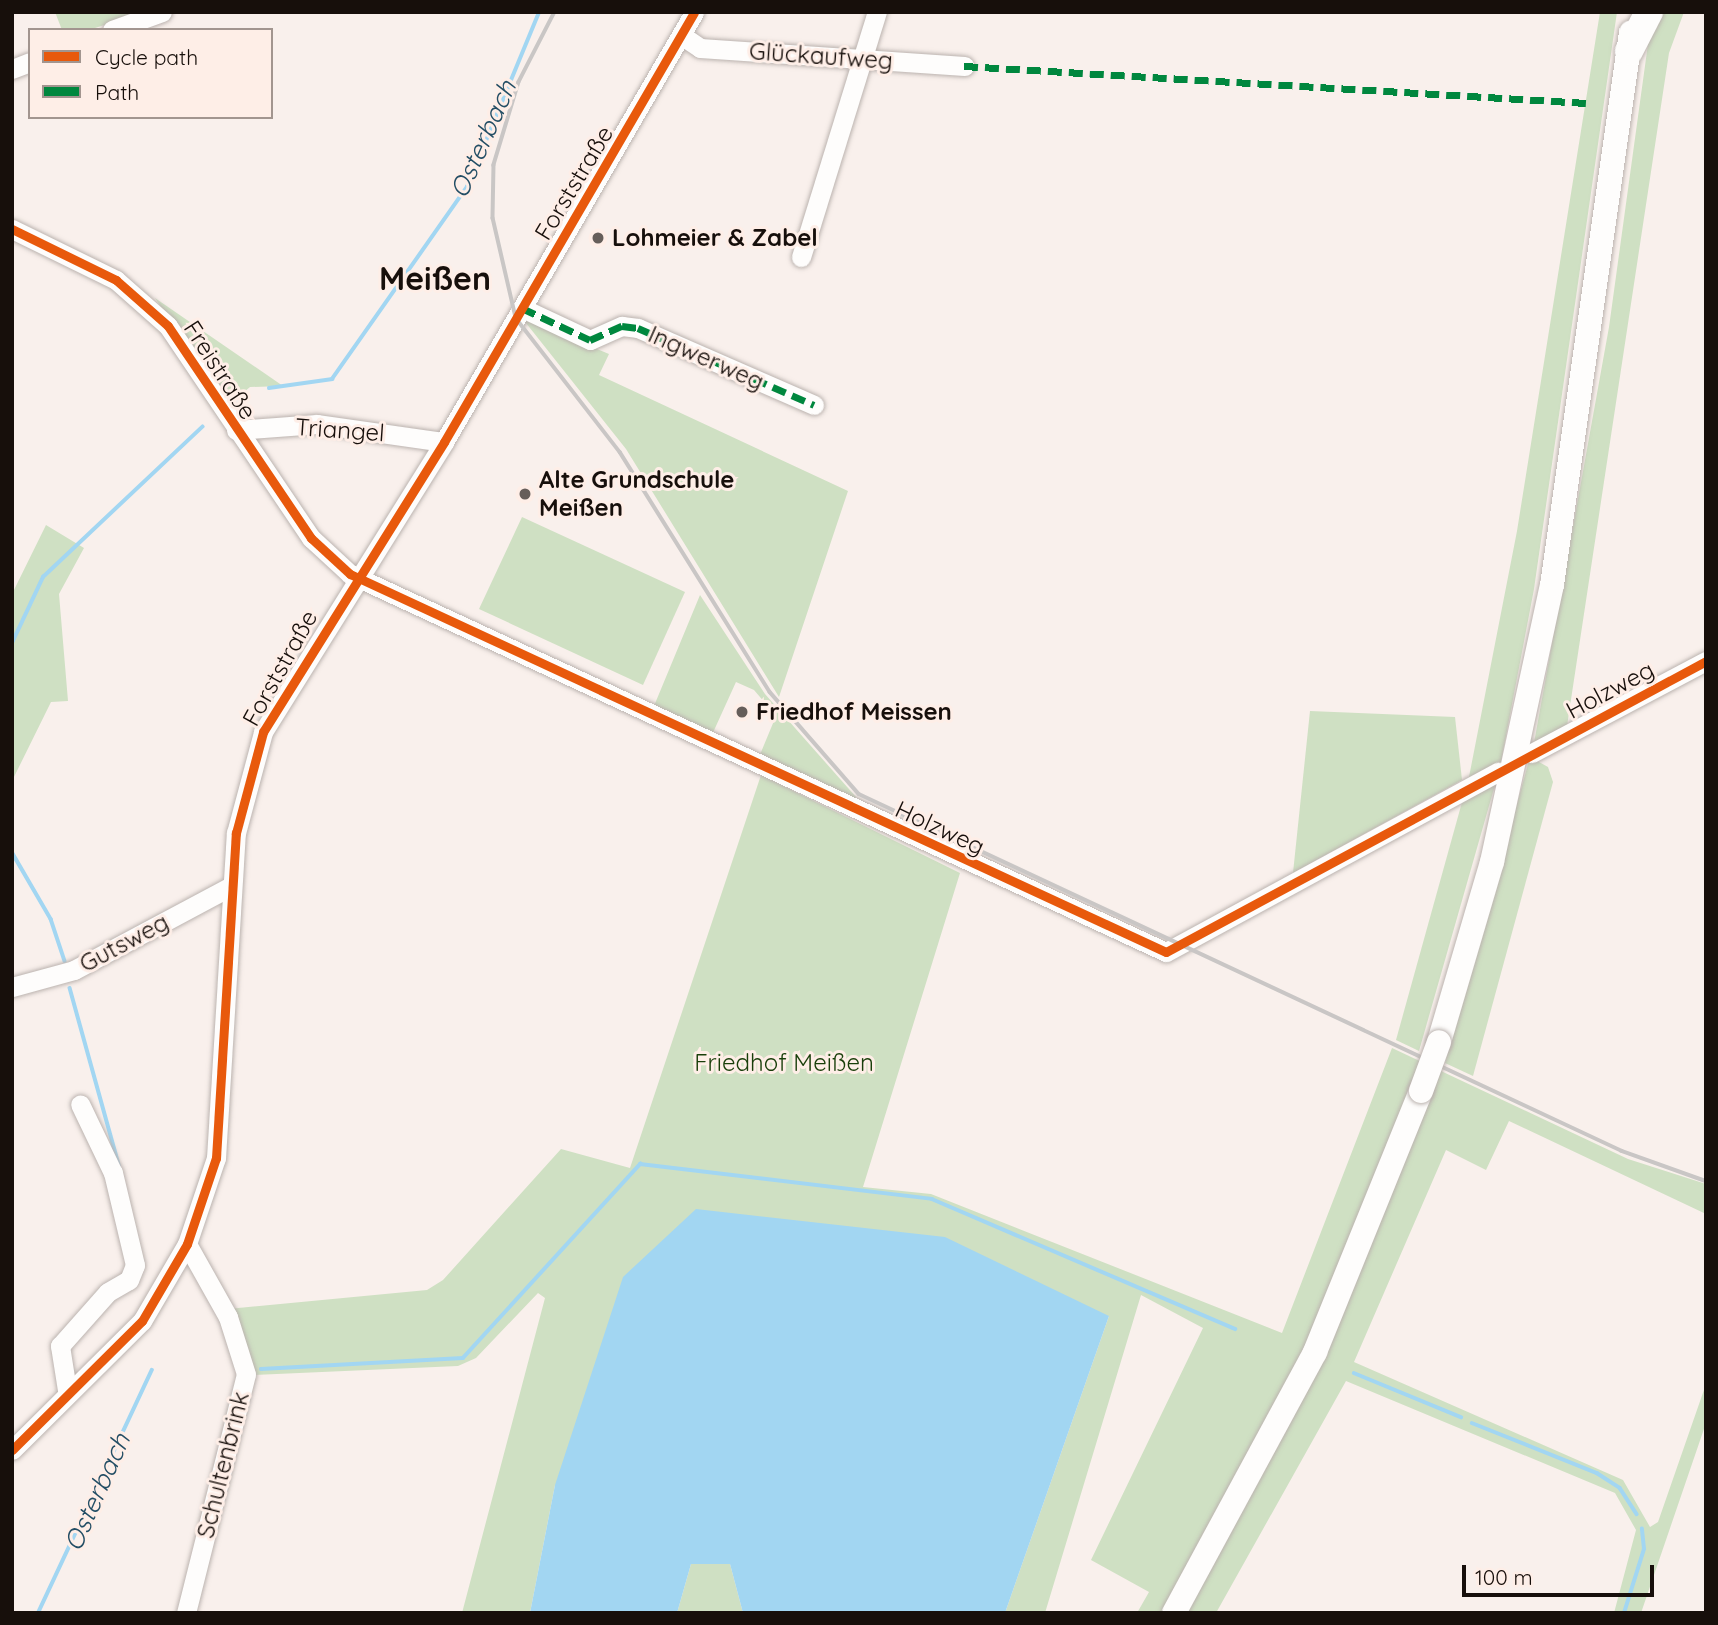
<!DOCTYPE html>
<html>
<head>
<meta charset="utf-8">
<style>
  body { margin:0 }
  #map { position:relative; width:1718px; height:1625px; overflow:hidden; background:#f9f0ec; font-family:Quicksand,sans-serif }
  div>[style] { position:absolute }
  .green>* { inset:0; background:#cfe0c3 }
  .water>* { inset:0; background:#a2d6f2 }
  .stream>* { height:3.5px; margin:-1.75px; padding:0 1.75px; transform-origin:1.75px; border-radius:1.75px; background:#a2d6f2 }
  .roads { filter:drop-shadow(0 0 2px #bbb3af) drop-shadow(0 0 2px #bbb3af) }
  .minor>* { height:19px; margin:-9.5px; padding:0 9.5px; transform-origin:9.5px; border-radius:9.5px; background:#fefdfc }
  .major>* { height:24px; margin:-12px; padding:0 12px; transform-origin:12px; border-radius:12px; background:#fefdfc }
  .highway>* { height:28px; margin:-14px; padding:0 14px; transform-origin:14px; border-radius:14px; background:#fefdfc }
  .rail>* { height:3.5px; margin:-1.75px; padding:0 1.75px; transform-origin:1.75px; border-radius:1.75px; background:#c9c6c5 }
  .bridges { filter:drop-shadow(0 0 2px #bbb3af) drop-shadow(0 0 2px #bbb3af) }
  .major-bridge>* { height:24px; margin:-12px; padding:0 12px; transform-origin:12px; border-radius:12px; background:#fefdfc }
  .quiet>* { height:7px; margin-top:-3.5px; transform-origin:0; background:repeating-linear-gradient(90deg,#00873e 0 14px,transparent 0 21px) }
  .cycleway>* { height:9px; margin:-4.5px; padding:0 4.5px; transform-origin:4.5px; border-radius:4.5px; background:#e8590c }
  .dots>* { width:19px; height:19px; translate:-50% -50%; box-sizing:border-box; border:4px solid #feeee7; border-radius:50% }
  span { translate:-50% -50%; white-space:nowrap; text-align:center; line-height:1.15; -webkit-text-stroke:6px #feeee7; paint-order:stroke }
  .street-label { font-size:24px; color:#170f0b }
  .poi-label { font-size:24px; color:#170f0b; font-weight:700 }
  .left { translate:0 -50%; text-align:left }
  .park-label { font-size:24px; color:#183e09 }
  .water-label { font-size:26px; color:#234e65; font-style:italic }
  .district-label { font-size:32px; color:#170f0b; font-weight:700 }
  .frame { position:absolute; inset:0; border:14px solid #170f0b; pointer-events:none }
  .legend { position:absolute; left:28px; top:28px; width:245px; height:91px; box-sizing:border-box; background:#feeee7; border:2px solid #a2958f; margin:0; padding:9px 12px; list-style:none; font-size:21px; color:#170f0b }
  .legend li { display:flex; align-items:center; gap:14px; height:35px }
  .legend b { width:35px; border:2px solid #a2958f }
  .scale { position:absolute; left:1462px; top:1565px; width:192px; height:32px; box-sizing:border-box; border:4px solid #170f0b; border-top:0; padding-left:9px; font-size:21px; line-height:24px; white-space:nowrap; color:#170f0b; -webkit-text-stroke:5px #feeee7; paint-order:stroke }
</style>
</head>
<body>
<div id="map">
  <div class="green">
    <i style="clip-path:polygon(55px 12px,144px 12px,89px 30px,62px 30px)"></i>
    <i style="clip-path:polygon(1600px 12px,1617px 12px,1534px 589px,1501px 762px,1469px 777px,1517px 531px)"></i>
    <i style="clip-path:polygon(1659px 12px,1684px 12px,1669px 53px,1567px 726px,1534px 743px,1609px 327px,1648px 44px)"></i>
    <i style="clip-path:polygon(155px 298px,283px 386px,250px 387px,227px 406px)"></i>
    <i style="clip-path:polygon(522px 318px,609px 354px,599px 375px,848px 491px,779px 697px,626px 449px)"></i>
    <i style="clip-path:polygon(522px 517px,685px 592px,643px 685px,479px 609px)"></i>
    <i style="clip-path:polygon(46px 525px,84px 548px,59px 594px,68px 701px,51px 702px,12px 781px,12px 594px)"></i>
    <i style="clip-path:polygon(700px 595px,765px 694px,856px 797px,854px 803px,759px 757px,776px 716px,754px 690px,736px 682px,706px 748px,649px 718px)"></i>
    <i style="clip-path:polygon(1310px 711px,1455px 717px,1462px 780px,1293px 873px)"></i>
    <i style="clip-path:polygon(1530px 757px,1548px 767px,1553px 782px,1473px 1076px,1445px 1063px)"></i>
    <i style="clip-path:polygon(761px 775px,960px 873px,863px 1187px,931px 1194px,1282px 1333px,1392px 1048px,1628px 1159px,1706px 1184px,1706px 1214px,1509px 1121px,1486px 1170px,1446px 1150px,1354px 1362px,1623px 1480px,1650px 1527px,1658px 1522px,1706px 1384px,1706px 1423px,1641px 1613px,1614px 1613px,1636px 1530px,1615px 1493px,1346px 1381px,1216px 1613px,1137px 1613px,1149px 1592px,1091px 1560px,1203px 1328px,1141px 1295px,1045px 1613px,1005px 1613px,1109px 1316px,555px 1485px,530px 1613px,462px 1613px,545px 1298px,538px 1293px,476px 1358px,458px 1366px,252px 1375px,228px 1309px,427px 1290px,443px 1280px,561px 1149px,630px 1168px)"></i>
    <i style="clip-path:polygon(1497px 778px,1419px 1051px,1396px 1040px,1464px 795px)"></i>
    <i style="clip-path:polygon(691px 1564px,730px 1564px,743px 1613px,677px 1613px)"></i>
  </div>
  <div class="water">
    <i style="clip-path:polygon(696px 1209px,945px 1237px,1109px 1316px,1005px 1613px,743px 1613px,730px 1564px,691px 1564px,677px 1613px,530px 1613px,555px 1485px,623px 1277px)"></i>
  </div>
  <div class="stream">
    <i style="left:269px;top:388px;width:64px;rotate:-8.1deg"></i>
    <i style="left:332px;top:379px;width:235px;rotate:-54.9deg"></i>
    <i style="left:467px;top:187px;width:189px;rotate:-67.6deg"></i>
    <i style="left:12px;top:643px;width:73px;rotate:-64.8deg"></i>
    <i style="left:43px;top:577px;width:219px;rotate:-43.3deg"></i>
    <i style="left:12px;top:852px;width:78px;rotate:59.8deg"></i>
    <i style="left:51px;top:919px;width:44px;rotate:71.6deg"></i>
    <i style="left:70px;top:988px;width:184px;rotate:74.5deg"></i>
    <i style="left:261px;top:1369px;width:202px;rotate:-3.1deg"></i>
    <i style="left:463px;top:1358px;width:263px;rotate:-47.6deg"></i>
    <i style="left:640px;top:1164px;width:294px;rotate:6.8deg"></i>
    <i style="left:932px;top:1199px;width:330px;rotate:23.2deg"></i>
    <i style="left:1354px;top:1373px;width:116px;rotate:22.4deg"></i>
    <i style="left:1472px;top:1423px;width:135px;rotate:21.8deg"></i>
    <i style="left:1597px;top:1473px;width:27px;rotate:33deg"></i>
    <i style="left:1620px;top:1488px;width:31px;rotate:57deg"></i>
    <i style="left:38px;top:1613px;width:268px;rotate:-64.9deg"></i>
    <i style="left:1624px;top:1613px;width:67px;rotate:-72.6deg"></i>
    <i style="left:1644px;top:1549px;width:20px;rotate:-96deg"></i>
  </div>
  <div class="roads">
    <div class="minor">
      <i style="left:112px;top:30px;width:53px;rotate:-19.8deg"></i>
      <i style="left:681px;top:35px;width:23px;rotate:34deg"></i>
      <i style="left:700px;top:48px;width:265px;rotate:3.9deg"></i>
      <i style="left:12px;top:69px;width:19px;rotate:-21deg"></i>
      <i style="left:12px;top:229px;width:116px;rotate:26.1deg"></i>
      <i style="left:116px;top:280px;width:69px;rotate:41.5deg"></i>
      <i style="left:168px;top:326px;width:256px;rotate:56deg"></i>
      <i style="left:311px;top:538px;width:53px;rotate:42.7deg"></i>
      <i style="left:350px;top:574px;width:899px;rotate:24.86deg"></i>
      <i style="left:1166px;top:952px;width:378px;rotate:-28.5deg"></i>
      <i style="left:801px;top:257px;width:257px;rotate:-72.8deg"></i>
      <i style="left:522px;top:308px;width:75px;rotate:25.2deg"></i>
      <i style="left:590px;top:340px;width:35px;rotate:-24deg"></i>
      <i style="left:622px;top:326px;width:16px;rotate:7deg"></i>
      <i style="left:638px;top:328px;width:192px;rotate:23.6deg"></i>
      <i style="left:236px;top:430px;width:81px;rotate:-4.2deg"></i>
      <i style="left:317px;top:424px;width:128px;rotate:8.1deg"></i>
      <i style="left:1532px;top:753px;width:197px;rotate:-27.9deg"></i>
      <i style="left:12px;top:987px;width:64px;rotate:-15.3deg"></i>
      <i style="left:74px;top:970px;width:178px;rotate:-28.1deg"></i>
      <i style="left:67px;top:1390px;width:45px;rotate:-99deg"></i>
      <i style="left:60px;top:1346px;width:72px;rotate:-48.4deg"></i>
      <i style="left:108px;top:1292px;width:24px;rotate:-30deg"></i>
      <i style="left:129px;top:1280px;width:16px;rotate:-68deg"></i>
      <i style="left:135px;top:1265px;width:95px;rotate:-103.4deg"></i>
      <i style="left:113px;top:1173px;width:76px;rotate:-115.6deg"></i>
      <i style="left:12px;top:1450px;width:183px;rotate:-44.8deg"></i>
      <i style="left:142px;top:1321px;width:89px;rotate:-59.7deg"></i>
      <i style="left:187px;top:1244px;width:91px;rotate:-71.4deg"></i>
      <i style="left:216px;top:1158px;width:326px;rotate:-86.5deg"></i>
      <i style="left:236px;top:833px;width:105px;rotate:-75deg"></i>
      <i style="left:263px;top:732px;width:342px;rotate:-58deg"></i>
      <i style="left:444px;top:442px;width:497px;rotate:-59.8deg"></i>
      <i style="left:186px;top:1613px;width:246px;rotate:-75.9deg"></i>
      <i style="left:246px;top:1374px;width:60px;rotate:-107.5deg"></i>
      <i style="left:228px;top:1317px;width:84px;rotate:-119.3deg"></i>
    </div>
    <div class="major">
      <i style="left:1439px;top:1042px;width:188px;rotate:-73.6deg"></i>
      <i style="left:1492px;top:862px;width:283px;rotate:-77.8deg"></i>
      <i style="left:1552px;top:585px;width:558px;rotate:-81.86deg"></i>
      <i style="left:1174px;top:1613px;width:297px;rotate:-61.6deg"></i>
      <i style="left:1315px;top:1352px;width:282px;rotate:-67.9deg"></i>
    </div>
    <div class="highway">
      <i style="left:1629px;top:51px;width:44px;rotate:-62.9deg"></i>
    </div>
  </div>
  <div class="rail">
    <i style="left:555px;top:12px;width:79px;rotate:117.2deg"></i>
    <i style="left:519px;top:82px;width:87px;rotate:106.8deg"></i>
    <i style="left:494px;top:165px;width:53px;rotate:91.1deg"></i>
    <i style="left:493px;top:218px;width:103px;rotate:77deg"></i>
    <i style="left:516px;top:318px;width:170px;rotate:52.2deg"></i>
    <i style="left:620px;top:452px;width:283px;rotate:58deg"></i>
    <i style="left:770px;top:692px;width:135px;rotate:48.9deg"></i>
    <i style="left:859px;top:794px;width:842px;rotate:25.07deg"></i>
    <i style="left:1622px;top:1151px;width:89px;rotate:19.7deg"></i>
  </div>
  <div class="bridges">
    <div class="major-bridge">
      <i style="left:1421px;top:1091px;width:52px;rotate:-69.8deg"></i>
    </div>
  </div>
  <div class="quiet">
    <i style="left:964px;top:66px;width:624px;rotate:3.4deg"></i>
    <i style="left:522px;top:308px;width:75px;rotate:25.2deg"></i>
    <i style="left:590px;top:340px;width:35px;rotate:-24deg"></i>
    <i style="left:622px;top:326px;width:16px;rotate:7deg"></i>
    <i style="left:638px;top:328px;width:192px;rotate:23.6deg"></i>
  </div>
  <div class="cycleway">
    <i style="left:12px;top:229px;width:116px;rotate:26.1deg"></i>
    <i style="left:116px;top:280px;width:69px;rotate:41.5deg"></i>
    <i style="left:168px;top:326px;width:256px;rotate:56deg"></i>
    <i style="left:311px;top:538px;width:53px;rotate:42.7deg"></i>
    <i style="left:350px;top:574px;width:899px;rotate:24.86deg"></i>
    <i style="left:1166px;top:952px;width:613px;rotate:-28.32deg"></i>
    <i style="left:12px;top:1450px;width:183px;rotate:-44.8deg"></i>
    <i style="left:142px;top:1321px;width:89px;rotate:-59.7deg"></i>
    <i style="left:187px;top:1244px;width:91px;rotate:-71.4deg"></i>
    <i style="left:216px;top:1158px;width:326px;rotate:-86.5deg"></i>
    <i style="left:236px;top:833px;width:105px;rotate:-75deg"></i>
    <i style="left:263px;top:732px;width:342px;rotate:-58deg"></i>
    <i style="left:444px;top:442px;width:497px;rotate:-59.8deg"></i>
  </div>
  <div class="dots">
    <i style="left:598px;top:238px;background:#665e5a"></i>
    <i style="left:525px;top:494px;background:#665e5a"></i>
    <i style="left:742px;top:712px;background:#665e5a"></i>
  </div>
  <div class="street-label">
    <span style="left:821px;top:56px;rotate:4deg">Glückaufweg</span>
    <span style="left:574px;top:183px;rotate:-59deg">Forststraße</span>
    <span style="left:706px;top:358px;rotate:24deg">Ingwerweg</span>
    <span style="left:220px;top:370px;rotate:57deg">Freistraße</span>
    <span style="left:340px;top:430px;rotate:4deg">Triangel</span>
    <span style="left:280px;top:668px;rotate:-61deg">Forststraße</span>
    <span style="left:1610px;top:690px;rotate:-28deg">Holzweg</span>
    <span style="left:940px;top:828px;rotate:25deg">Holzweg</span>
    <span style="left:124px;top:943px;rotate:-28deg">Gutsweg</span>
    <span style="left:223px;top:1465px;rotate:-76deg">Schultenbrink</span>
  </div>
  <div class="poi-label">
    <span class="left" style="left:612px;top:238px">Lohmeier &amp; Zabel</span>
    <span class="left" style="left:539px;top:494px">Alte Grundschule<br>Meißen</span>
    <span class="left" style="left:756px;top:712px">Friedhof Meissen</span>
  </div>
  <div class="park-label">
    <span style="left:784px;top:1063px">Friedhof Meißen</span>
  </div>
  <div class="water-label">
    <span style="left:483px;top:139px;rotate:-66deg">Osterbach</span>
    <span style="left:97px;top:1492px;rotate:-66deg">Osterbach</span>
  </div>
  <div class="district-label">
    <span style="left:435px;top:278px">Meißen</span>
  </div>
  <div class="frame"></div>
  <ul class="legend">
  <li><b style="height:9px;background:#e8590c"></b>Cycle path</li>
  <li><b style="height:9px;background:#00873e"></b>Path</li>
  </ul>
  <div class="scale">100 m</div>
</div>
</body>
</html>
